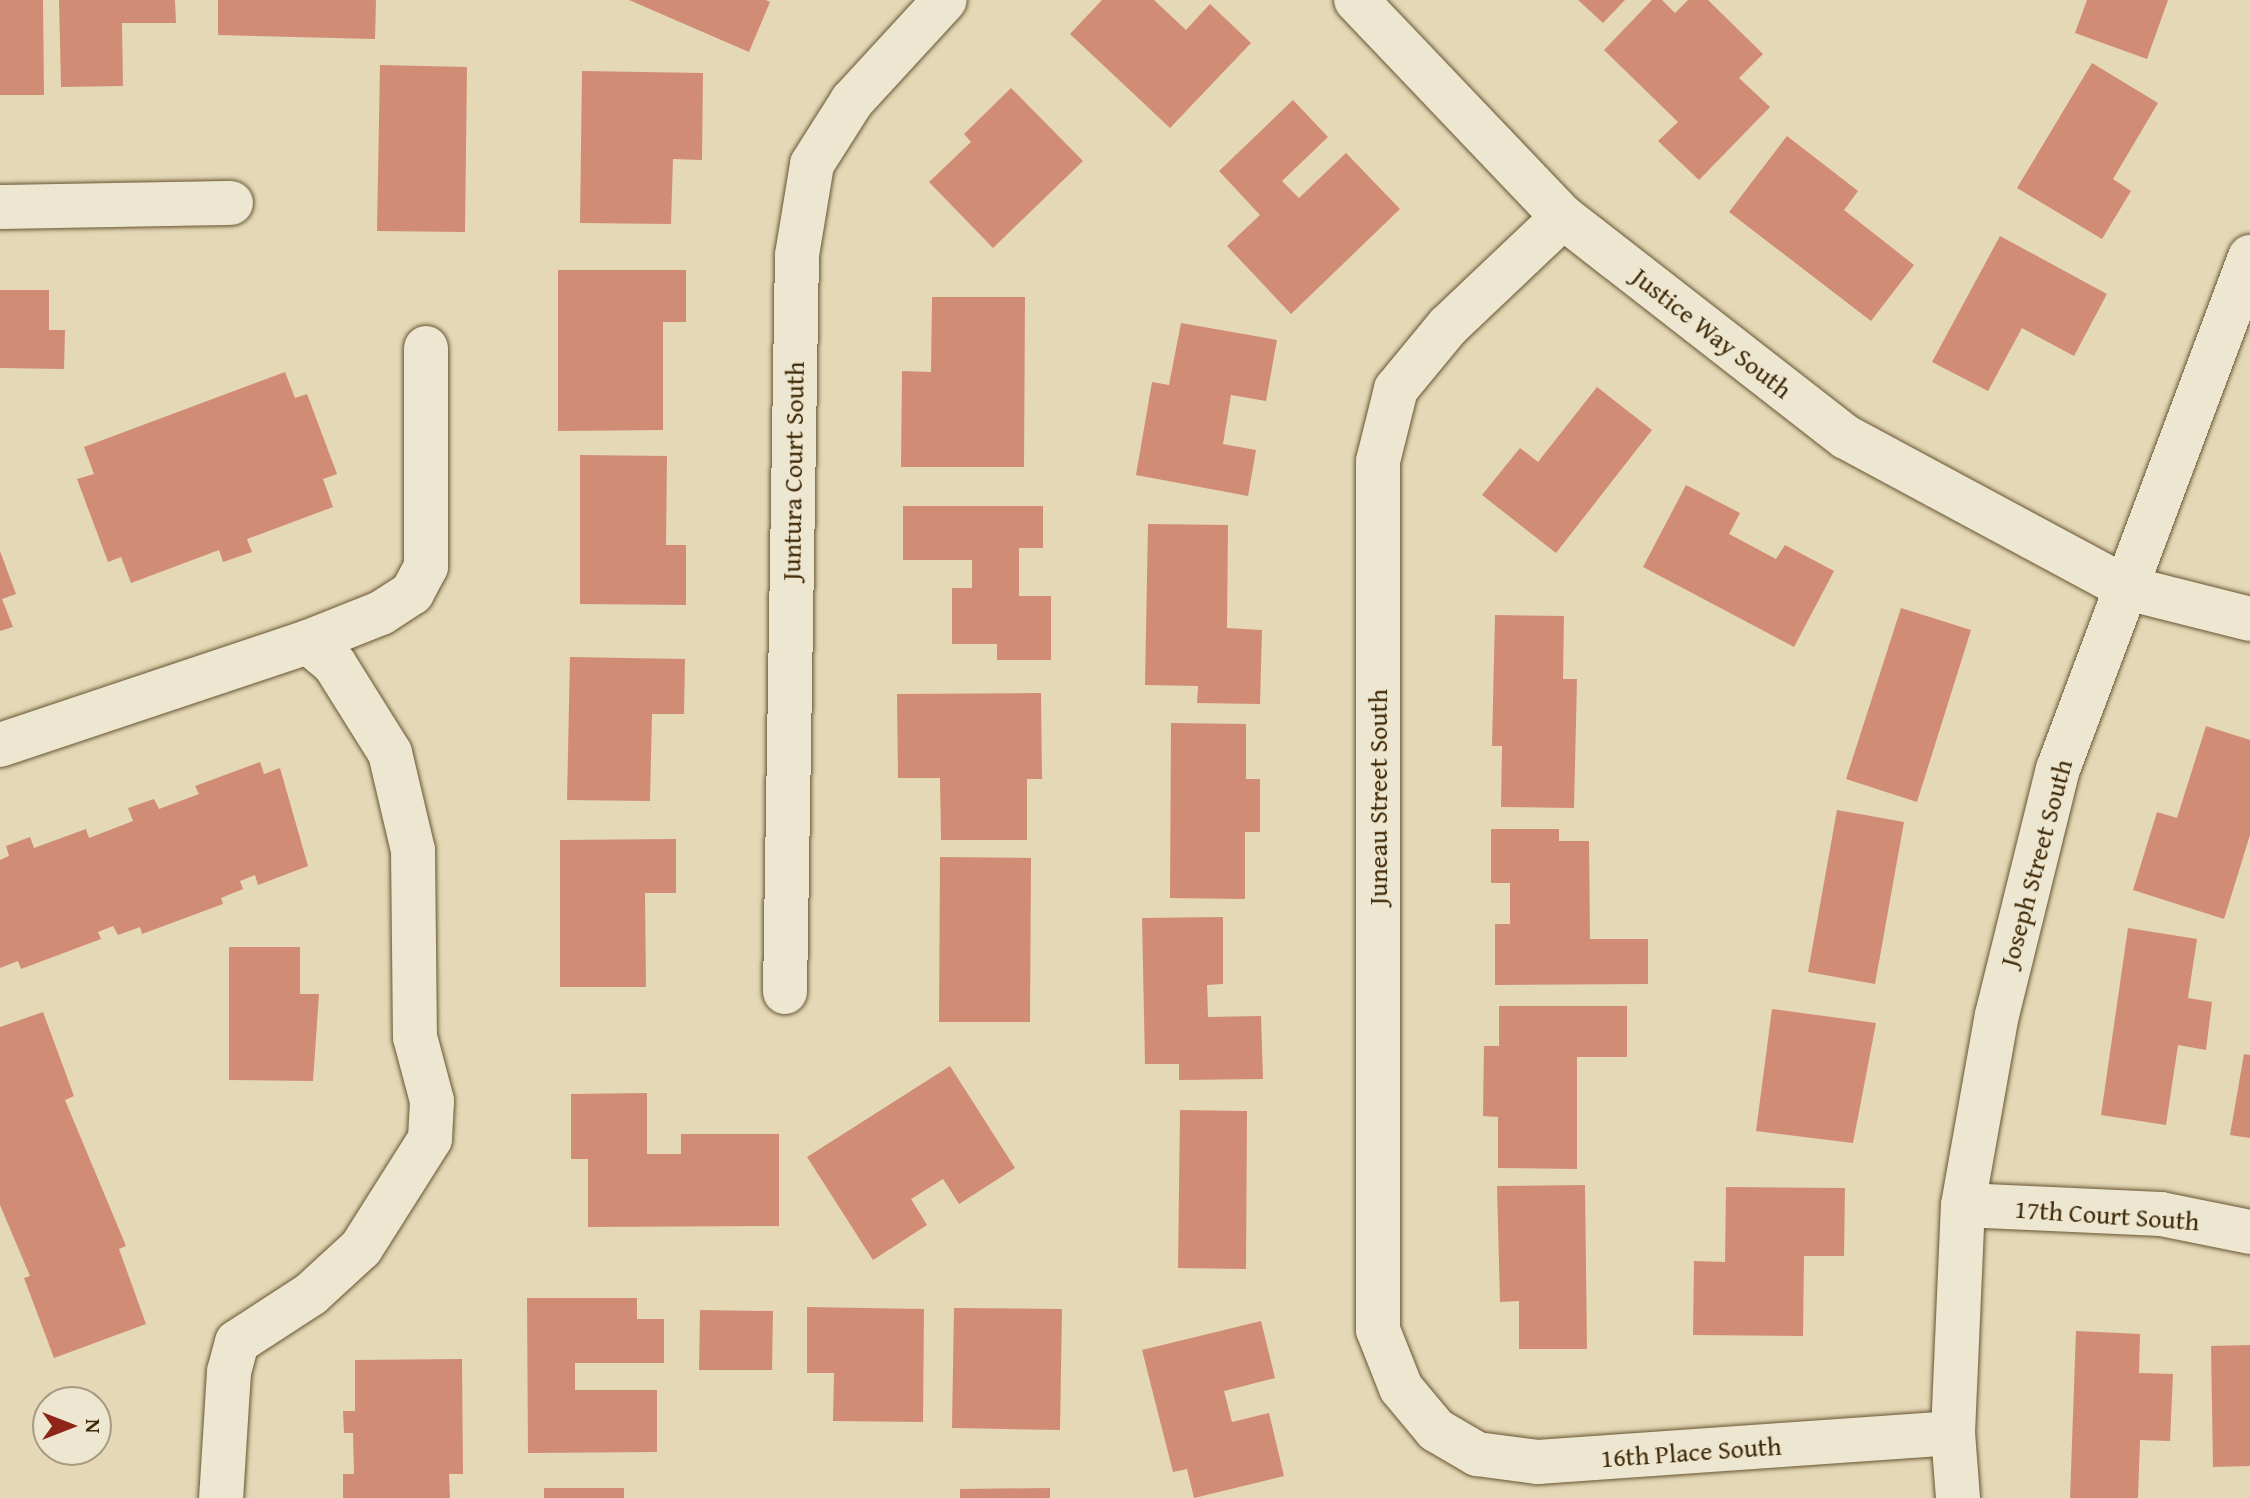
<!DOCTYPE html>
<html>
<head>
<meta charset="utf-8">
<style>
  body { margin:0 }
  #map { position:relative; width:2250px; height:1498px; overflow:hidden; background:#e4d8b6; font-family:"Gentium Book Plus",serif }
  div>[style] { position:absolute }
  .building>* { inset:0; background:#d18c76 }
  .roads { filter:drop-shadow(0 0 2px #685533) drop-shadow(0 0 2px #685533) }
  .minor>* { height:44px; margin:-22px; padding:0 22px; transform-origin:22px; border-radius:22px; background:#ede6d0 }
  span { translate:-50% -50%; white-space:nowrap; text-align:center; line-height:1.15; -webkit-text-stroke:6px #ede6d0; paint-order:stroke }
  .street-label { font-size:26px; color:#3f2907 }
  .north { position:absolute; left:32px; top:1386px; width:80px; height:80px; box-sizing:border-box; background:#ede6d0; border:2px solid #a79a80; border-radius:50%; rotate:90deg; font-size:22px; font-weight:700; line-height:32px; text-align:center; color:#3f2907 }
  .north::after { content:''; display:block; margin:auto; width:28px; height:36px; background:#8f2418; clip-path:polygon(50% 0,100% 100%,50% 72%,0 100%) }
</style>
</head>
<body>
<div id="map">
  <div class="building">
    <i style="clip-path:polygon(0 0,43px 0,44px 95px,0 95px)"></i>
    <i style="clip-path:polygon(59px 0,175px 0,176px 23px,122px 23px,123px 86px,61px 87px)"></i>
    <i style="clip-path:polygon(218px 0,376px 0,375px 39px,218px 35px)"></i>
    <i style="clip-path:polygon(629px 0,766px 0,770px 2px,749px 52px)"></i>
    <i style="clip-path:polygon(1102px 0,1154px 0,1186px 30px,1210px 4px,1251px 43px,1170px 128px,1070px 34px)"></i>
    <i style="clip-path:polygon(1578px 0,1625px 0,1603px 23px)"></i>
    <i style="clip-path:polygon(1652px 0,1662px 0,1675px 13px,1688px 0,1708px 0,1763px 54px,1739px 78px,1770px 107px,1699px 180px,1658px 141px,1678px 122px,1604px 50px)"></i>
    <i style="clip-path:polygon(2087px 0,2168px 0,2147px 59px,2075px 33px)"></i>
    <i style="clip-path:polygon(2092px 63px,2158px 103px,2113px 179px,2131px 191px,2102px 239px,2017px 188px)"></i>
    <i style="clip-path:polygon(380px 65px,467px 67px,465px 232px,377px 231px)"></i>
    <i style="clip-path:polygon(582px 71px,703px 73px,702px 160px,673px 159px,671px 224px,580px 223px)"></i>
    <i style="clip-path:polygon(1011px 88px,1083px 161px,993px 248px,929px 182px,971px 142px,964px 134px)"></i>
    <i style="clip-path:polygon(1293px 100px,1328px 137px,1282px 181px,1299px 198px,1346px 153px,1400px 209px,1291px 314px,1227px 246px,1260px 215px,1219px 171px)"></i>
    <i style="clip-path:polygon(1787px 136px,1858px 191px,1844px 210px,1914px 265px,1871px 321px,1729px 212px)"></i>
    <i style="clip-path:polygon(2000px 236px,2107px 294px,2074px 356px,2022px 328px,1988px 391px,1932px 362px)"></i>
    <i style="clip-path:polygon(558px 270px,686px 270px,686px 322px,663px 322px,663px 430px,558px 431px)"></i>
    <i style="clip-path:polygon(0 290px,49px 290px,49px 330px,65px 330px,64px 369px,0 368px)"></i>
    <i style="clip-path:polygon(932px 297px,1025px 297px,1024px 467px,901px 467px,902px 371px,931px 372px)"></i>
    <i style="clip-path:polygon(1181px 323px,1277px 340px,1266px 401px,1231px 395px,1223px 444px,1256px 450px,1248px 496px,1136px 475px,1152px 382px,1169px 385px)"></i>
    <i style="clip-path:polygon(285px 372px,295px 398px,307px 394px,337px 474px,323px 479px,333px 507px,247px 539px,252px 552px,223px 562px,219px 550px,131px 583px,121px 557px,108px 562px,77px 479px,94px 474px,84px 447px)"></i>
    <i style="clip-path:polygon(1597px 387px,1652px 430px,1556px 553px,1482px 495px,1520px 448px,1538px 462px)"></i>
    <i style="clip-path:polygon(580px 455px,667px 456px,666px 545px,686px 545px,686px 605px,580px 604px)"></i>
    <i style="clip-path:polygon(1686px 485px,1740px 513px,1729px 534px,1776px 559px,1785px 545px,1834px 571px,1794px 647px,1643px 567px)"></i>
    <i style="clip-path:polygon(903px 506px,1043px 506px,1043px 548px,1019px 548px,1019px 596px,1051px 596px,1051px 660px,997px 660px,997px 644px,952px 644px,952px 588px,972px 588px,972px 560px,903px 560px)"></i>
    <i style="clip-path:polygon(1148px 524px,1228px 525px,1227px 628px,1262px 630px,1260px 704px,1197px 703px,1198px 686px,1145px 685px)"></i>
    <i style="clip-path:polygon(0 551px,16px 594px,2px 599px,13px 627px,0 631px)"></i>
    <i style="clip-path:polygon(1901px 608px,1971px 630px,1917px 802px,1846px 779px)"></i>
    <i style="clip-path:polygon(1495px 615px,1564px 616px,1563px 679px,1577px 679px,1574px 808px,1501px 807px,1502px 746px,1492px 746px)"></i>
    <i style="clip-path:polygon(570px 657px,685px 659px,684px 714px,652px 714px,650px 801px,567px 800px)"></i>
    <i style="clip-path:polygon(1041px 693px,1042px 779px,1027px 779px,1027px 840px,941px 840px,940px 778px,898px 778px,897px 694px)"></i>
    <i style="clip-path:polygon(1171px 723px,1246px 724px,1246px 779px,1260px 779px,1260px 832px,1245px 832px,1245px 899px,1170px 898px)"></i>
    <i style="clip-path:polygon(2206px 726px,2250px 740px,2250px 835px,2224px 919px,2133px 890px,2157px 812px,2177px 818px)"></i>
    <i style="clip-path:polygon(260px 762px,264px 774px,280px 768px,308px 866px,258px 885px,255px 875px,240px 881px,243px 889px,221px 898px,223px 904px,142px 934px,140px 927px,118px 935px,113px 926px,98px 932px,101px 939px,21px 969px,18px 961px,0 968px,0 860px,9px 856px,6px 846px,30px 837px,34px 848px,86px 829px,89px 838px,133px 821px,128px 808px,154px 799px,159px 809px,199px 794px,195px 786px)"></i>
    <i style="clip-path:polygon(1837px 810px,1904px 822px,1875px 984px,1808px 972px)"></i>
    <i style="clip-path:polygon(1491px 829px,1559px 829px,1559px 841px,1589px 841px,1590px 939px,1648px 939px,1648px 984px,1495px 985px,1495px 924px,1510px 924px,1510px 883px,1491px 883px)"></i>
    <i style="clip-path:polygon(676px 839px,676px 893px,645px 893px,646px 987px,560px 987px,560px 840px)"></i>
    <i style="clip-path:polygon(940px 857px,1031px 858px,1030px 1022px,939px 1022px)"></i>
    <i style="clip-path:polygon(1223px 917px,1223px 984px,1207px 985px,1208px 1017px,1261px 1016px,1263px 1079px,1179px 1080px,1179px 1064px,1145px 1064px,1142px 918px)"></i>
    <i style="clip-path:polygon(2128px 928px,2197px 939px,2188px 998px,2212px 1002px,2206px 1050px,2178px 1045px,2166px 1125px,2101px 1115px)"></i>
    <i style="clip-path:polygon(229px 947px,300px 947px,300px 994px,319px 994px,313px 1081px,229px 1080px)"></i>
    <i style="clip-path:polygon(1499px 1006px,1627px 1006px,1627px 1057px,1577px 1057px,1577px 1169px,1498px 1168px,1498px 1117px,1483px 1116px,1484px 1046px,1499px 1046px)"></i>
    <i style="clip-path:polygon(1772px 1009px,1876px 1023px,1853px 1143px,1756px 1131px)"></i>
    <i style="clip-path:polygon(43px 1012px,74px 1096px,65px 1100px,126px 1246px,119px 1249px,146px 1324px,54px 1358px,24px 1278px,30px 1276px,0 1205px,0 1027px)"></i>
    <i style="clip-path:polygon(2244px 1054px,2250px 1055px,2250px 1138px,2230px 1135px)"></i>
    <i style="clip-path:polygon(950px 1066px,1015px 1168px,959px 1204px,943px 1179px,911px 1199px,927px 1225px,873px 1260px,807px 1157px)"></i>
    <i style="clip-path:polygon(647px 1093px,647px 1154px,681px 1154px,681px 1134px,779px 1134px,779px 1226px,588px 1227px,588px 1159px,571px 1159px,571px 1094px)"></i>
    <i style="clip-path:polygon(1180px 1110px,1247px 1111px,1246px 1269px,1178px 1268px)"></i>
    <i style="clip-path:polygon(1585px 1185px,1587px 1349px,1519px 1349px,1519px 1301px,1500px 1302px,1497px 1186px)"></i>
    <i style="clip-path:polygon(1726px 1187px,1845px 1188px,1844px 1256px,1804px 1256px,1803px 1336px,1693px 1335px,1694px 1261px,1725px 1262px)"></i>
    <i style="clip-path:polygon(527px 1298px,637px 1298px,637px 1319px,664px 1319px,664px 1363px,575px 1363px,575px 1390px,657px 1390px,657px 1452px,528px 1453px)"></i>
    <i style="clip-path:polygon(807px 1307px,924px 1309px,923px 1422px,833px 1421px,834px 1373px,807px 1373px)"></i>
    <i style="clip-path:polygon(954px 1308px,1062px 1309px,1060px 1430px,952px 1428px)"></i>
    <i style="clip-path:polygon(700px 1310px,773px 1311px,772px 1370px,699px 1370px)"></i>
    <i style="clip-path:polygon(1261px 1321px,1275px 1378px,1224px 1391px,1232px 1422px,1269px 1413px,1284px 1476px,1194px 1498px,1187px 1469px,1173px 1472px,1142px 1350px)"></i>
    <i style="clip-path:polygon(2076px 1331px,2140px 1334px,2139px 1373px,2173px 1374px,2170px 1441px,2140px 1440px,2138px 1498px,2070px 1498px)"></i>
    <i style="clip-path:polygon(2250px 1345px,2250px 1466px,2213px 1467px,2211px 1346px)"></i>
    <i style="clip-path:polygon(462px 1359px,463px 1474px,449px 1474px,450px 1498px,343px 1498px,343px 1474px,354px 1474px,353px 1433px,344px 1433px,343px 1411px,355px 1411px,355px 1360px)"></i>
    <i style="clip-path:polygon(544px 1488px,624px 1488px,624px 1498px,544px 1498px)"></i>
    <i style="clip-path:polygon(1050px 1488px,1050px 1498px,960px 1498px,960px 1489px)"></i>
  </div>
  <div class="roads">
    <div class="minor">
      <i style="left:1356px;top:0;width:300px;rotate:46.4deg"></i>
      <i style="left:1563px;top:217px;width:358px;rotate:37.9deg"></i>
      <i style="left:1846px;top:437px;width:319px;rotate:28.3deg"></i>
      <i style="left:2127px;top:588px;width:127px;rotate:14.1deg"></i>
      <i style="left:0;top:207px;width:231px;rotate:-1deg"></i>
      <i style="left:1563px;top:217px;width:158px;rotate:136.5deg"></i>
      <i style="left:1448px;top:326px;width:82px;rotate:129.5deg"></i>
      <i style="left:1396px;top:389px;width:74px;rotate:104deg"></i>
      <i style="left:1378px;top:461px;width:869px;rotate:90deg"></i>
      <i style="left:1378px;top:1330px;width:62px;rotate:68.4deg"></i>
      <i style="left:1401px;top:1388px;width:55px;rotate:50.2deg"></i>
      <i style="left:1436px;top:1430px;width:48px;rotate:30.3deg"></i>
      <i style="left:1477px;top:1454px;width:62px;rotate:7.5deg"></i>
      <i style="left:1538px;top:1462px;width:416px;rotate:-4deg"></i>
      <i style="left:308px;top:642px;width:79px;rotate:-21.7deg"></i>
      <i style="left:381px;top:613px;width:37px;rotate:-33deg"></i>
      <i style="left:412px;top:593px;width:30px;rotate:-62deg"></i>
      <i style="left:426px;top:567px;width:219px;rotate:-90deg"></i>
      <i style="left:0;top:745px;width:325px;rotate:-18.5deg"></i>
      <i style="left:308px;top:642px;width:35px;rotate:40deg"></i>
      <i style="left:335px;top:665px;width:104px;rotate:58deg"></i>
      <i style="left:390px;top:753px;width:100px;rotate:76.7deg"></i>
      <i style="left:413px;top:850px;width:187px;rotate:89.4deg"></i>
      <i style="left:415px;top:1037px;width:66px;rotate:75.1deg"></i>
      <i style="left:432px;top:1101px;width:38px;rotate:93deg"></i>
      <i style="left:430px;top:1139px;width:129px;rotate:122.3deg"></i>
      <i style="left:361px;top:1248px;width:68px;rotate:137.4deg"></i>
      <i style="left:311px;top:1294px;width:88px;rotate:147deg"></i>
      <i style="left:237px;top:1342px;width:31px;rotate:105deg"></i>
      <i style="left:229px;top:1372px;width:126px;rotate:93.6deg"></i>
      <i style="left:785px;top:992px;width:737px;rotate:-89.07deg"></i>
      <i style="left:797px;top:255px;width:92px;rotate:-80.6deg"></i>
      <i style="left:812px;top:164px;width:75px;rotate:-57.6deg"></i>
      <i style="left:852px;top:101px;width:137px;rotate:-47.4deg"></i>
      <i style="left:1963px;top:1205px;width:198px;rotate:2.6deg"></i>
      <i style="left:2161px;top:1214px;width:91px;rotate:11.4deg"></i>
      <i style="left:1958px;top:1498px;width:65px;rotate:-94.4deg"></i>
      <i style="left:1953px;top:1433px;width:228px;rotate:-87.5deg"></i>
      <i style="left:1963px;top:1205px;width:193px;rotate:-79.9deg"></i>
      <i style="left:1997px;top:1015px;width:253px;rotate:-76.1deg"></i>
      <i style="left:2058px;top:769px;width:547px;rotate:-69.44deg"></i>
    </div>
  </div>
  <div class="street-label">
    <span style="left:1712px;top:333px;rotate:38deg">Justice Way South</span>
    <span style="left:793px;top:471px;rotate:-89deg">Juntura Court South</span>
    <span style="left:1378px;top:797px;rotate:-90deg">Juneau Street South</span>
    <span style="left:2036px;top:863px;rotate:-75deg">Joseph Street South</span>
    <span style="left:2107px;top:1215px;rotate:4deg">17th Court South</span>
    <span style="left:1691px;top:1452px;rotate:-4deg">16th Place South</span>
  </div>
  <div class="north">N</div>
</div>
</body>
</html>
